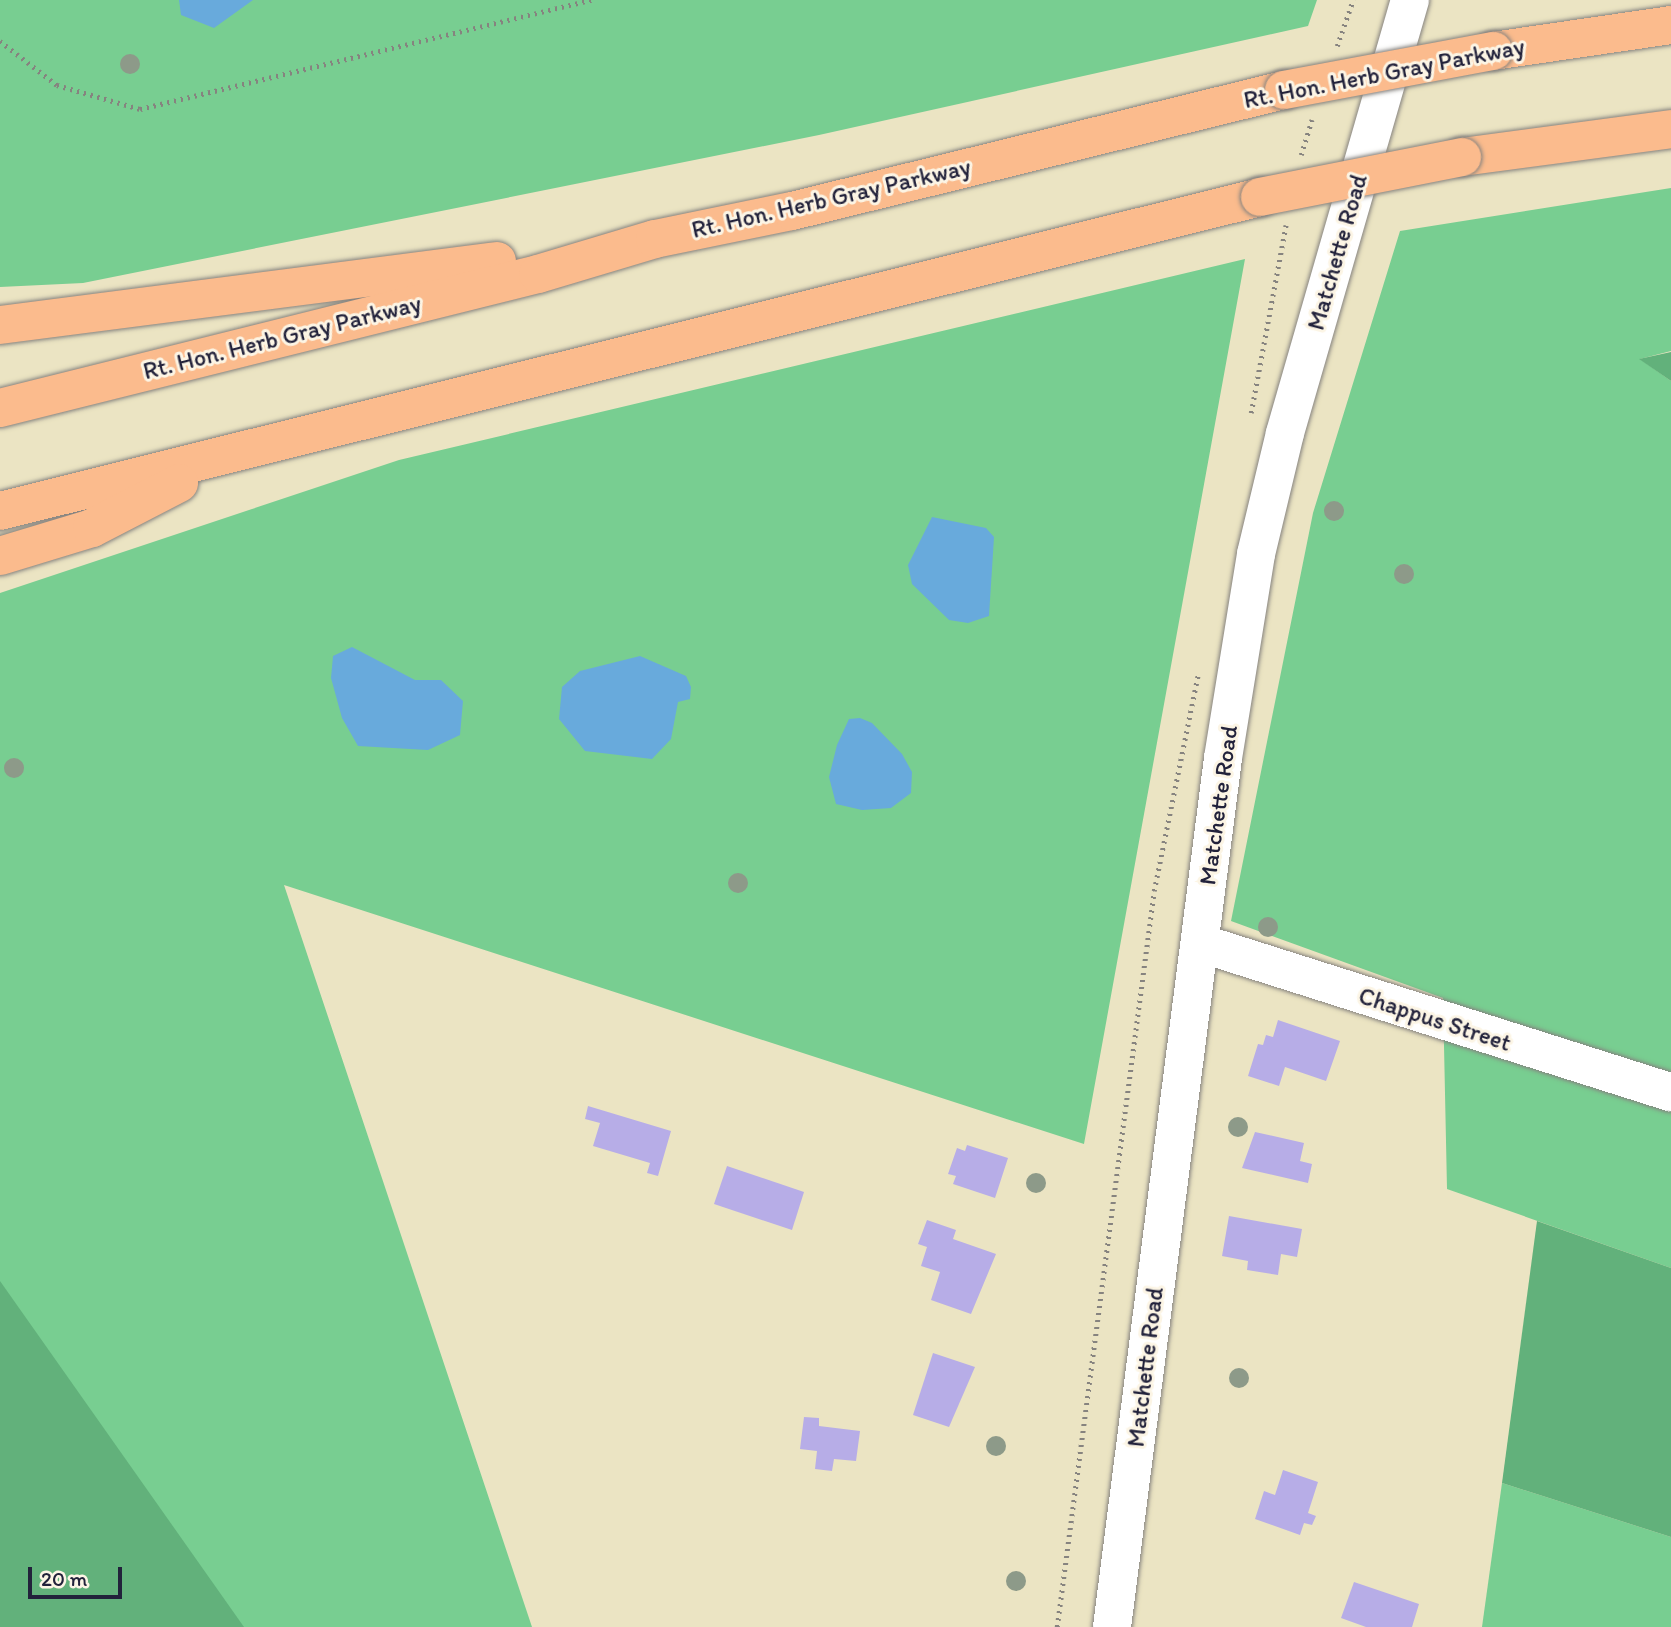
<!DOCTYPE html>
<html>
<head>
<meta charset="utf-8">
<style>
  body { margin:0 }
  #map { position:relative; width:1671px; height:1627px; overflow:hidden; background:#ebe4c3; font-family:Itim,sans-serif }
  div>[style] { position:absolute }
  .green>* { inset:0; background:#78ce91 }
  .forest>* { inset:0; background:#62b17b }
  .water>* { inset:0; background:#68aadc }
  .building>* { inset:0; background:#b7ade7 }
  .path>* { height:4.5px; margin-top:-2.25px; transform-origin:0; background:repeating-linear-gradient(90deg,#86837f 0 2px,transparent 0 7px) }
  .roads { filter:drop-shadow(0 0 2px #86837f) drop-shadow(0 0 2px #86837f) }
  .minor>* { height:38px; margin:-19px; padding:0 19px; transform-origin:19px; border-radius:19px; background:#fff }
  .highway>* { height:38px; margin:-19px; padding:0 19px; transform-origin:19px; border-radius:19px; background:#fbbb8d }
  .bridges { filter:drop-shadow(0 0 2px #86837f) drop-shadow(0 0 2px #86837f) }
  .highway-bridge>* { height:38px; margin:-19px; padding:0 19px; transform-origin:19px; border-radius:19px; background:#fbbb8d }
  .trees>* { width:20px; height:20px; margin:-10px; border-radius:50%; background:#8d9a89 }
  span { translate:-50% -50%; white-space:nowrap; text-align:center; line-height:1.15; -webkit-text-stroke:6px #fcf5e5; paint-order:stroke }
  .street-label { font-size:24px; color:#22223b }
  .scale { position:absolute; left:28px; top:1567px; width:94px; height:32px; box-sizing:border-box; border:4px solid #22223b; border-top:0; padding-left:9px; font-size:21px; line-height:24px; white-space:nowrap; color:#22223b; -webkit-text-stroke:5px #fcf5e5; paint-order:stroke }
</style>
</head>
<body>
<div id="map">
  <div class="green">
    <i style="clip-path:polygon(0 0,1317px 0,1308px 26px,819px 135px,83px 283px,0 287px)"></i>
    <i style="clip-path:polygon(1671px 188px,1671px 351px,1640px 359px,1671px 381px,1671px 1268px,1447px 1189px,1443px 998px,1231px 921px,1313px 513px,1400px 231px)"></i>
    <i style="clip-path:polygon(1245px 259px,1084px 1144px,284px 885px,532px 1627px,243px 1627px,0 1287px,0 593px,399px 460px)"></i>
    <i style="clip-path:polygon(1502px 1483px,1671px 1537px,1671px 1627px,1482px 1627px)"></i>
  </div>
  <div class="forest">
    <i style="clip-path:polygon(1671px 352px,1671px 381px,1639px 359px)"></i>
    <i style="clip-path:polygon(1537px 1221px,1671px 1268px,1671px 1537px,1502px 1483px)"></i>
    <i style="clip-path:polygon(0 1281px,244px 1627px,0 1627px)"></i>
  </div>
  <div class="water">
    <i style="clip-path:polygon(179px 0,253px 0,214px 28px,181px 15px)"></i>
    <i style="clip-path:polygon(932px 517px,986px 528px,994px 537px,989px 616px,968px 623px,949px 620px,912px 584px,908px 565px)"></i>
    <i style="clip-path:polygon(352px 647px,415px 680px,441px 680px,463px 701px,460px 735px,428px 750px,358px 746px,342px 718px,331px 678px,333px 656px)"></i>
    <i style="clip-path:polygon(640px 656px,686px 676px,691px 687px,690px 699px,678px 702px,671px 739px,652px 759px,585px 751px,559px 719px,562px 687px,580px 671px)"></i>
    <i style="clip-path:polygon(860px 718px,872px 723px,902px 754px,912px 772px,911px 793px,891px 808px,862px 810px,836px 804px,829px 777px,837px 745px,849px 719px)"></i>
  </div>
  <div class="building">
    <i style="clip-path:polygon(1278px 1020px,1340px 1041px,1326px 1081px,1285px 1067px,1279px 1086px,1248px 1076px,1258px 1044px,1263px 1045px,1266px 1035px,1273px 1037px)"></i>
    <i style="clip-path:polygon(588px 1106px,671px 1131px,658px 1176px,647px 1173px,650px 1163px,593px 1146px,600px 1123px,585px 1119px)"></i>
    <i style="clip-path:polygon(1255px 1132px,1304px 1143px,1300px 1161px,1312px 1164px,1308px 1183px,1242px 1168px)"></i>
    <i style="clip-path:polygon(967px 1145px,1008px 1158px,995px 1198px,953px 1184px,956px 1176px,948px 1174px,957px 1148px,965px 1151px)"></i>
    <i style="clip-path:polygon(727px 1166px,804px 1192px,792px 1230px,714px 1204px)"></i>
    <i style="clip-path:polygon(1229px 1216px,1302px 1229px,1297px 1257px,1281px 1254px,1278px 1275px,1247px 1270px,1248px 1261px,1222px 1256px)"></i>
    <i style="clip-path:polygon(927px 1220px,956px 1230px,953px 1239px,996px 1254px,971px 1314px,931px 1300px,940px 1272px,921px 1266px,927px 1247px,918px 1244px)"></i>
    <i style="clip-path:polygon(933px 1353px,975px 1367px,949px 1427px,913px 1415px)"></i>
    <i style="clip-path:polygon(804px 1417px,819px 1418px,819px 1426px,860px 1431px,856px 1461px,834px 1459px,832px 1471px,815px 1469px,817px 1451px,800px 1449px)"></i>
    <i style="clip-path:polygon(1283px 1470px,1318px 1482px,1308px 1513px,1316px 1516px,1312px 1525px,1304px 1523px,1300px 1535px,1255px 1519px,1264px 1491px,1275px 1495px)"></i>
    <i style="clip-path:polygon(1354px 1582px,1419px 1604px,1412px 1627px,1366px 1627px,1341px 1618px)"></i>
  </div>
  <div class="path">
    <i style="left:0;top:41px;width:72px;rotate:37.7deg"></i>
    <i style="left:57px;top:85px;width:86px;rotate:16.1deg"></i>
    <i style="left:140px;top:109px;width:465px;rotate:-13.6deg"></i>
    <i style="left:1337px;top:46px;width:49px;rotate:-70.8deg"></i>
    <i style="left:1301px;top:155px;width:37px;rotate:-73deg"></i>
    <i style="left:1251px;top:413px;width:191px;rotate:-79.5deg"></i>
    <i style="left:1057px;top:1627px;width:742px;rotate:-82.49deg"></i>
    <i style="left:1154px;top:891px;width:220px;rotate:-78.5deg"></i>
  </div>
  <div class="roads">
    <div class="minor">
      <i style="left:1200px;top:943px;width:494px;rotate:17.6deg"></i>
      <i style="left:1112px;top:1627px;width:876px;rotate:-82.72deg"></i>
      <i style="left:1223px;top:758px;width:207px;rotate:-80.8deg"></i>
      <i style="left:1256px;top:554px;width:124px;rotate:-76.5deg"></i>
      <i style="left:1285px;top:433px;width:451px;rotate:-73.9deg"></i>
    </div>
    <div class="highway">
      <i style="left:1493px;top:51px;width:180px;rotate:-8.3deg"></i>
      <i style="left:1462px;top:157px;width:211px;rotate:-7.6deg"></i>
      <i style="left:0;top:325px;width:501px;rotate:-7.34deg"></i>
      <i style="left:0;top:408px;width:554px;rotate:-13.99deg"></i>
      <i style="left:538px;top:274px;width:122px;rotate:-16.7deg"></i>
      <i style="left:655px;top:239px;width:140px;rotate:-11.6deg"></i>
      <i style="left:792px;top:211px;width:507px;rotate:-13.82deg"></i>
      <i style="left:0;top:511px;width:1299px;rotate:-13.99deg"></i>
      <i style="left:0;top:556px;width:96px;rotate:-16.9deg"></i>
      <i style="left:92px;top:528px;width:98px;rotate:-27.3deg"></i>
    </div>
  </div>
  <div class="bridges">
    <div class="highway-bridge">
      <i style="left:1284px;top:90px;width:213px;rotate:-10.6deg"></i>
      <i style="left:1260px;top:197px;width:206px;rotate:-11.2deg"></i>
    </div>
  </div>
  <div class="trees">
    <i style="left:130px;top:64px"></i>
    <i style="left:1334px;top:511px"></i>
    <i style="left:1404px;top:574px"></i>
    <i style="left:14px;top:768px"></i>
    <i style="left:738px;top:883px"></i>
    <i style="left:1268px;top:927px"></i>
    <i style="left:1238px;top:1127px"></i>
    <i style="left:1036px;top:1183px"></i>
    <i style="left:1239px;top:1378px"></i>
    <i style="left:996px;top:1446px"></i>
    <i style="left:1016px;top:1581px"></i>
  </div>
  <div class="street-label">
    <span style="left:1384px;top:73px;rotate:-11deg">Rt. Hon. Herb Gray Parkway</span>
    <span style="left:831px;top:198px;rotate:-13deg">Rt. Hon. Herb Gray Parkway</span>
    <span style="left:1337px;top:252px;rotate:-74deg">Matchette Road</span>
    <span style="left:282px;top:337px;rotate:-14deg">Rt. Hon. Herb Gray Parkway</span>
    <span style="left:1218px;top:805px;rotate:-82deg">Matchette Road</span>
    <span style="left:1435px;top:1019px;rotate:18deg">Chappus Street</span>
    <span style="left:1145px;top:1367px;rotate:-83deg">Matchette Road</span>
  </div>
  <div class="scale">20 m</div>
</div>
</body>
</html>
